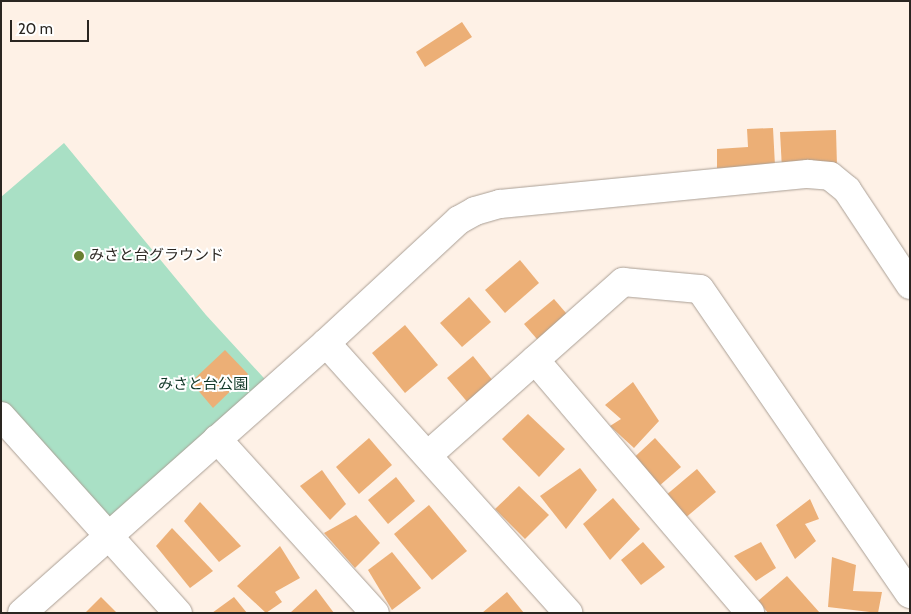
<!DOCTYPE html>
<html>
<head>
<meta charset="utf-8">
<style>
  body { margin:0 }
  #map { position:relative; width:911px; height:614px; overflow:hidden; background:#fef1e6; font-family:Cabin,"Noto Sans JP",sans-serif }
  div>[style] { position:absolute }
  .green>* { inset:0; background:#a9e0c5 }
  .building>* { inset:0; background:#ecaf76 }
  .roads { filter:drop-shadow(0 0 1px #aa9f95) drop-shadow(0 0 1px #aa9f95) }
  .street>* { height:28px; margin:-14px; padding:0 14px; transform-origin:14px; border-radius:14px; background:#fff }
  .dots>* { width:14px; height:14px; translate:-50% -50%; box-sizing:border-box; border:2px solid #fff; border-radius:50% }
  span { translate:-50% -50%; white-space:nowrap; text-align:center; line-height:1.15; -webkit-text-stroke:4px #fff; paint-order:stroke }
  .poi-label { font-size:15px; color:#2a2621 }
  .left { translate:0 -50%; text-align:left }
  .park-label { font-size:15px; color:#103727 }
  .frame { position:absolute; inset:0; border:2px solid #2a2621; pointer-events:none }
  .scale { position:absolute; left:10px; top:20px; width:79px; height:22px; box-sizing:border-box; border:2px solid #2a2621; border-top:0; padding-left:6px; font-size:15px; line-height:18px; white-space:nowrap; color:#2a2621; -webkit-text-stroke:4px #fff; paint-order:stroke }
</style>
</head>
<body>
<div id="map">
  <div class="green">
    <i style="clip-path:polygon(64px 143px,206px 315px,274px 389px,107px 537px,1px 416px,1px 197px)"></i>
  </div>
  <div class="building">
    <i style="clip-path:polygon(462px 22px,472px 37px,425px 67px,416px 52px)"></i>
    <i style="clip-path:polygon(773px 128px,775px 166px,717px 168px,717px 149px,748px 147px,747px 129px)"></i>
    <i style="clip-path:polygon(836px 130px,837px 167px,782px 169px,780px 132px)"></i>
    <i style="clip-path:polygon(520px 260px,539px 283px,505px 313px,485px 290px)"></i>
    <i style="clip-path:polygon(469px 297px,491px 322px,462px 347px,440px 323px)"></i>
    <i style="clip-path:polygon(554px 299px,572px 320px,542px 345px,524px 324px)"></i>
    <i style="clip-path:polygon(405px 325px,438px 365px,405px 393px,372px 353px)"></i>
    <i style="clip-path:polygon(225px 350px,248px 374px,213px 408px,191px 382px)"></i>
    <i style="clip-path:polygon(473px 356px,494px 382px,469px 404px,447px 378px)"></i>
    <i style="clip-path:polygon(633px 382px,659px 421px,634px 448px,610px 426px,621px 419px,605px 405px)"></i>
    <i style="clip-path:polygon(528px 414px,565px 449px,539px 477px,502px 439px)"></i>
    <i style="clip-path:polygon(369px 438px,392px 465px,359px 494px,336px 467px)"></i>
    <i style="clip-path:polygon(655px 438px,681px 467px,651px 493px,626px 465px)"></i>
    <i style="clip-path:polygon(580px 468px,597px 490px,566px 529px,540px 496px)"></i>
    <i style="clip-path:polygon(697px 469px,716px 492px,684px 519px,665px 496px)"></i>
    <i style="clip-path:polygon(322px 470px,346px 504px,330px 520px,300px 486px)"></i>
    <i style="clip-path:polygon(396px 477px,415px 501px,388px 524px,368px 500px)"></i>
    <i style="clip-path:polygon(519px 486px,549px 515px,525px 539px,495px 509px)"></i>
    <i style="clip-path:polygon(613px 498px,640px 529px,610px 560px,583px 524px)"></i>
    <i style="clip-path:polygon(810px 499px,819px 519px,805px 524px,816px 541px,795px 559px,776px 525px)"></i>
    <i style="clip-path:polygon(200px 502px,241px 546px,219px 562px,184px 521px)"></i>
    <i style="clip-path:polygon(429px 505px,467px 551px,432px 580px,394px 534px)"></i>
    <i style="clip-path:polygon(356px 515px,380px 543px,355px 568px,324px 533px)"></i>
    <i style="clip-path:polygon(172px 528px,213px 571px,190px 588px,156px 546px)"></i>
    <i style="clip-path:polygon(643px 542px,665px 567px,641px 585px,621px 560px)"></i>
    <i style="clip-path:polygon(761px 542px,776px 568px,756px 581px,734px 556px)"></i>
    <i style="clip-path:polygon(280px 546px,300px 578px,275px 592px,282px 602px,266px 613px,237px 586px)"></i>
    <i style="clip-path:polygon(392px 552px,421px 588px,392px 610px,368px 570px)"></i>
    <i style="clip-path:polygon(832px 557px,856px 565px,853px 591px,882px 592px,878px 613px,828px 607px)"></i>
    <i style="clip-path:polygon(787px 576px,820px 613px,768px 613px,758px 601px)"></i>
    <i style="clip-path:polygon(316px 589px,334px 613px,290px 613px)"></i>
    <i style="clip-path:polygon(507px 592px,524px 613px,482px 613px)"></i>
    <i style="clip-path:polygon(101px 597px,117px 613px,85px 613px)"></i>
    <i style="clip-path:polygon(234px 597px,247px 613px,212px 613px)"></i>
  </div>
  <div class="roads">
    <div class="street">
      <i style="left:326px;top:343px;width:363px;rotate:48.1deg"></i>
      <i style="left:535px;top:360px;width:332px;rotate:49.6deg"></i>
      <i style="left:1px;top:416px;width:265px;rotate:48.1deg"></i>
      <i style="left:217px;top:439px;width:235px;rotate:47.8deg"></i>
      <i style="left:428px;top:455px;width:261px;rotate:-41.6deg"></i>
      <i style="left:623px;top:282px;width:77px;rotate:5.2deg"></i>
      <i style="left:700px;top:289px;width:370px;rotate:55.5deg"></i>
      <i style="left:22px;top:613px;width:407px;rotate:-41.6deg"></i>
      <i style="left:326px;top:343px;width:181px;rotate:-42.8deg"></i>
      <i style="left:459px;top:220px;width:18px;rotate:-29deg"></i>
      <i style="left:475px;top:211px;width:26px;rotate:-16deg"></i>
      <i style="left:500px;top:204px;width:309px;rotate:-5.6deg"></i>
      <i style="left:808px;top:174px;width:22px;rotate:5deg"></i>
      <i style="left:830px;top:176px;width:22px;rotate:39deg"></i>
      <i style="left:847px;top:190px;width:114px;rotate:56.4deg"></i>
    </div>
  </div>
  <div class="dots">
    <i style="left:79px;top:256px;background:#698032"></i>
  </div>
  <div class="poi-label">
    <span class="left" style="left:89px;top:256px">みさと台グラウンド</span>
  </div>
  <div class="park-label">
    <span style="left:203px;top:385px">みさと台公園</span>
  </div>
  <div class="frame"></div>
  <div class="scale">20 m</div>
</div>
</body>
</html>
